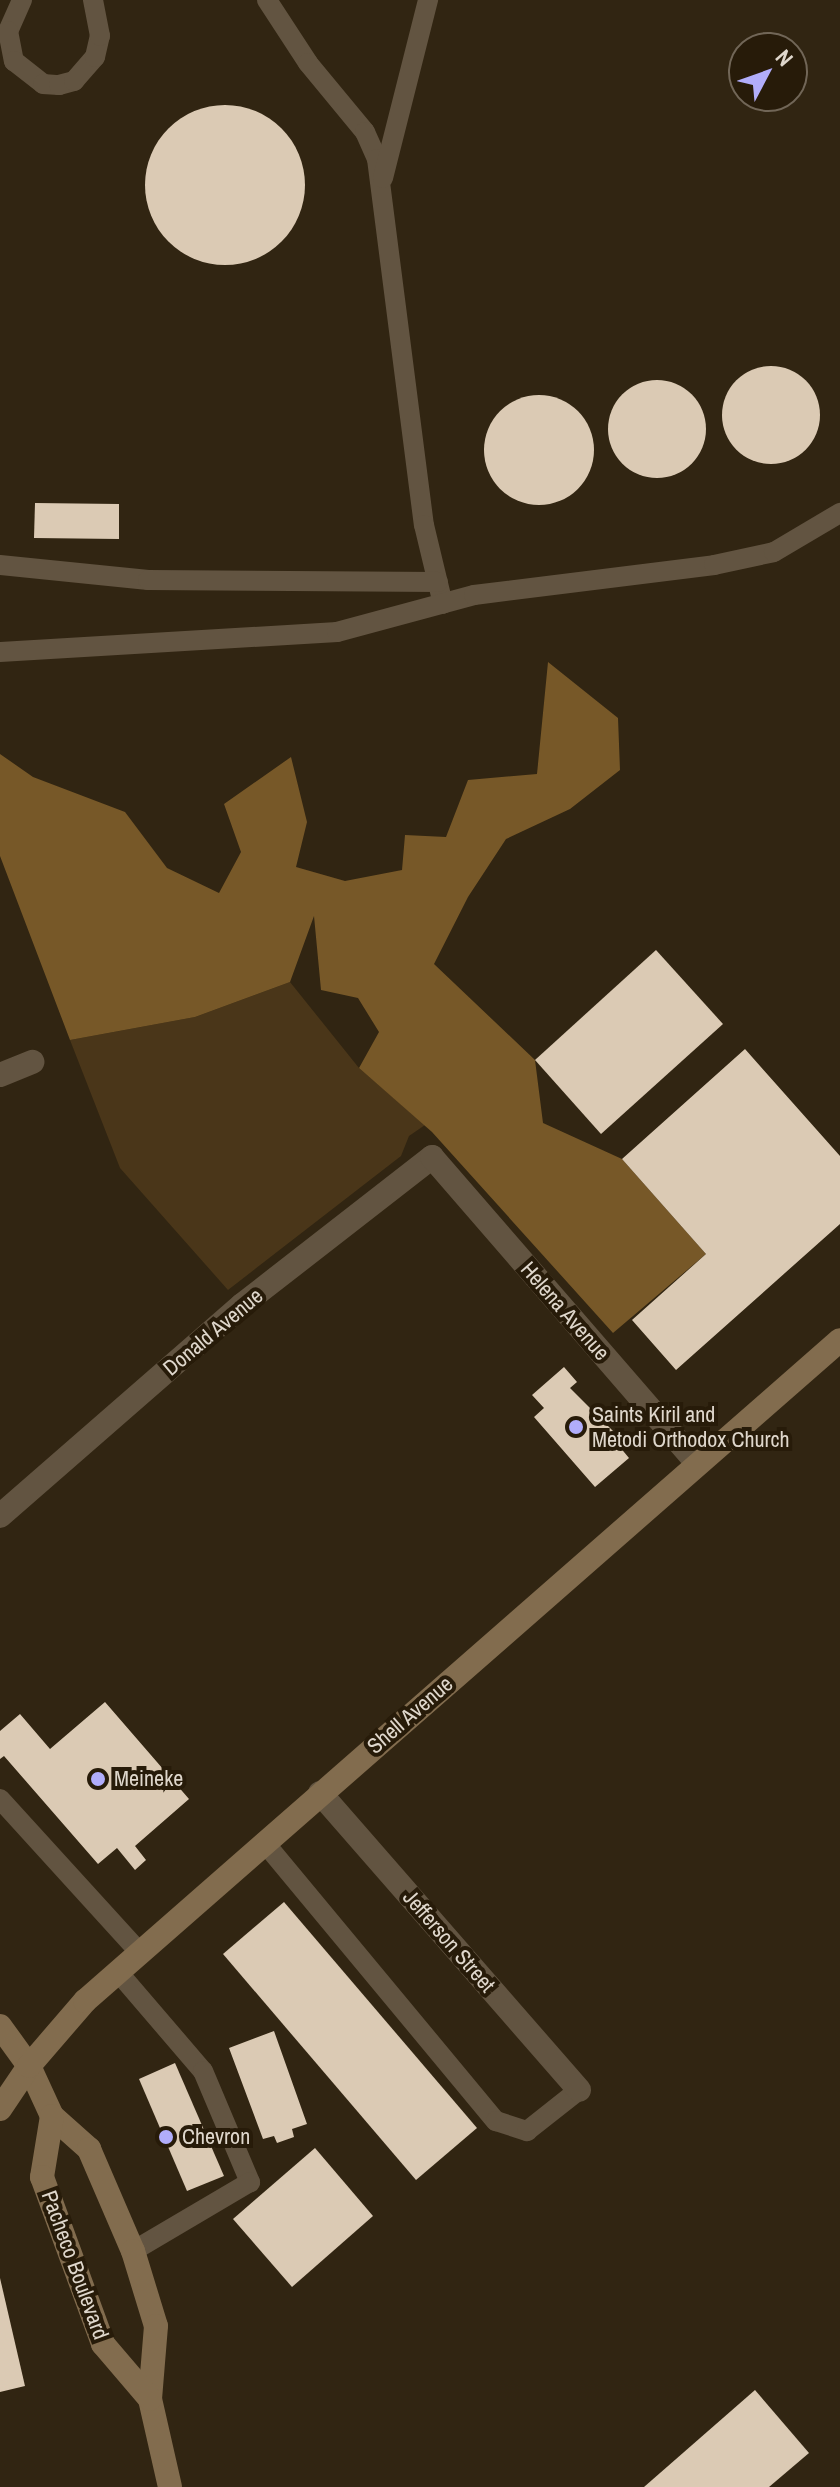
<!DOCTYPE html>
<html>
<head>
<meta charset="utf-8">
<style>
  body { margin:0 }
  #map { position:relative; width:840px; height:2487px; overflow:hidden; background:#312512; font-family:"Archivo Narrow",sans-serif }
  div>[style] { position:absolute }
  .green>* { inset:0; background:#4a3619 }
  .forest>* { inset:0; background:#775828 }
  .building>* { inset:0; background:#dbcab4 }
  .round { border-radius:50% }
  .lane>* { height:20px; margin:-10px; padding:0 10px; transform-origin:10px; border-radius:10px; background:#625441 }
  .street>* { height:24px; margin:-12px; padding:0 12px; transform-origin:12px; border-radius:12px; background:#625441 }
  .secondary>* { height:24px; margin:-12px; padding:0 12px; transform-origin:12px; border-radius:12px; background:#826c4e }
  .dots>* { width:22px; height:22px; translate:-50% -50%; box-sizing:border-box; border:4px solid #271b09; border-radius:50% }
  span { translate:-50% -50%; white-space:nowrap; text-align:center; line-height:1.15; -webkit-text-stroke:8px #271b09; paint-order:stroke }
  .street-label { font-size:22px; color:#dfd7cc }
  .poi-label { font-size:22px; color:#dfd7cc }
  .left { translate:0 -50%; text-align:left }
  .north { position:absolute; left:728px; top:32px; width:80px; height:80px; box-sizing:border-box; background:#271b09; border:2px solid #716657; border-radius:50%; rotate:49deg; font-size:22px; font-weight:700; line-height:32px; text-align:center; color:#dfd7cc }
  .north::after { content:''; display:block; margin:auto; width:28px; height:36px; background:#b1adfa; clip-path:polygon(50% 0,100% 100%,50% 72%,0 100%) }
</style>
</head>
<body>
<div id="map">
  <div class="green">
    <i style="clip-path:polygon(290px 982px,359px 1068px,425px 1125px,409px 1136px,401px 1156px,228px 1290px,120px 1168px,70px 1040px,195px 1017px)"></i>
  </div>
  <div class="forest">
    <i style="clip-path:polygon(548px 662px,618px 718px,620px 770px,570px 809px,506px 839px,468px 897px,434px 964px,535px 1060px,543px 1123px,622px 1159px,706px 1254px,613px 1333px,432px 1132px,359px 1068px,379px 1032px,358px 998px,321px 990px,314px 916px,290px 982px,195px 1017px,70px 1040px,0 856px,0 754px,33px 777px,125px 812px,167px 868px,219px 893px,241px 852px,224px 804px,291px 757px,307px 822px,296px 867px,345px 881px,402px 870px,405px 835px,446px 837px,468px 780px,537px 774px)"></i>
  </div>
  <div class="building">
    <i class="round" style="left:145px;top:105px;width:160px;height:160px"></i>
    <i class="round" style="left:722px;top:366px;width:98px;height:98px"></i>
    <i class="round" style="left:608px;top:380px;width:98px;height:98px"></i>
    <i class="round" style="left:484px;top:395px;width:110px;height:110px"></i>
    <i style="clip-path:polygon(35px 503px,119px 504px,119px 539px,34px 538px)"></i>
    <i style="clip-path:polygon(656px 950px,723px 1024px,601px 1134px,535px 1060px)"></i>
    <i style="clip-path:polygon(745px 1049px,840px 1156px,840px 1224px,676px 1370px,632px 1320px,706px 1254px,622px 1159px)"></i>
    <i style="clip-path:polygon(564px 1367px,577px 1382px,570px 1388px,618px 1436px,614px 1440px,629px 1458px,595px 1487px,534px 1417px,544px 1408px,532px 1395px)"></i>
    <i style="clip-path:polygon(105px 1702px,189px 1799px,135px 1846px,146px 1860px,135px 1870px,117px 1848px,98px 1864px,4px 1756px,0 1759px,0 1731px,20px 1714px,50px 1749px)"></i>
    <i style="clip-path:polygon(284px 1902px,477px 2128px,416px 2180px,223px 1954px)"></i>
    <i style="clip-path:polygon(274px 2031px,307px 2124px,292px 2129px,294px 2137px,277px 2143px,274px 2136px,263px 2139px,229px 2048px)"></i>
    <i style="clip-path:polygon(175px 2063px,224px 2176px,187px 2191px,139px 2079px)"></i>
    <i style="clip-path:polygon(315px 2148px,373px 2216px,292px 2287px,233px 2219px)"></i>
    <i style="clip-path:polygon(0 2278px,25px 2386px,0 2392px)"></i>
    <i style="clip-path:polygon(755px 2390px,809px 2453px,769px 2487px,644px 2487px)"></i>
  </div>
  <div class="lane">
    <i style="left:22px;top:0;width:34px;rotate:114deg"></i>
    <i style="left:8px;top:31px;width:31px;rotate:79deg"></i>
    <i style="left:14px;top:61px;width:37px;rotate:38deg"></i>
    <i style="left:43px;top:84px;width:16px;rotate:4deg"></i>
    <i style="left:59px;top:85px;width:16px;rotate:-15deg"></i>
    <i style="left:74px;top:81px;width:32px;rotate:-49deg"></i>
    <i style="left:95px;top:57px;width:22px;rotate:-77deg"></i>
    <i style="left:100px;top:36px;width:37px;rotate:-101deg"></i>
    <i style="left:267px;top:0;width:75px;rotate:56.9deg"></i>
    <i style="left:308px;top:63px;width:89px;rotate:50.4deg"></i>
    <i style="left:365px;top:132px;width:30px;rotate:66deg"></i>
    <i style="left:377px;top:159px;width:369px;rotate:82.7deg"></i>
    <i style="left:424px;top:525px;width:81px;rotate:76.5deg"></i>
    <i style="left:383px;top:178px;width:184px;rotate:-75.8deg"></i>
    <i style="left:0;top:565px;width:149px;rotate:5.8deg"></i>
    <i style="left:148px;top:580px;width:290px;rotate:0.4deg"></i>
    <i style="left:0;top:652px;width:338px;rotate:-3.4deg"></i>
    <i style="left:337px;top:632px;width:142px;rotate:-15.1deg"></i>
    <i style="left:474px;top:595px;width:242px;rotate:-7.1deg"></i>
    <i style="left:714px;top:565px;width:61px;rotate:-12.2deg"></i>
    <i style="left:774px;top:552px;width:77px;rotate:-30.6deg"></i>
    <i style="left:0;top:1799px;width:208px;rotate:47.7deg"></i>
    <i style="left:264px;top:1842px;width:363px;rotate:50.3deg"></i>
    <i style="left:496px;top:2121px;width:33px;rotate:18deg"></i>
    <i style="left:527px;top:2131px;width:66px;rotate:-38.3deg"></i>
    <i style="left:118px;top:1972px;width:130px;rotate:49.4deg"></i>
    <i style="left:203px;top:2071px;width:121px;rotate:67.1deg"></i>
    <i style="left:250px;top:2182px;width:136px;rotate:149.5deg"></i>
  </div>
  <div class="street">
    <i style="left:0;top:1075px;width:35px;rotate:-22deg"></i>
    <i style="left:0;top:1516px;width:321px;rotate:-41.1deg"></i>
    <i style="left:242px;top:1305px;width:241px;rotate:-37.9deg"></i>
    <i style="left:432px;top:1157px;width:406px;rotate:49.1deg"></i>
    <i style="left:320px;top:1793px;width:394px;rotate:48.9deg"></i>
  </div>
  <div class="secondary">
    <i style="left:0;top:2026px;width:49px;rotate:54.1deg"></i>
    <i style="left:29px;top:2066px;width:55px;rotate:65.3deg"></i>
    <i style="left:52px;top:2116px;width:50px;rotate:41.7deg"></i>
    <i style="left:89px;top:2149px;width:111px;rotate:66.7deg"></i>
    <i style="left:133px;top:2251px;width:78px;rotate:73deg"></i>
    <i style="left:156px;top:2326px;width:73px;rotate:94.7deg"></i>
    <i style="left:150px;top:2399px;width:90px;rotate:77.2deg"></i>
    <i style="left:0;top:2109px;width:52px;rotate:-56deg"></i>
    <i style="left:29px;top:2066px;width:86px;rotate:-49.3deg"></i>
    <i style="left:85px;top:2001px;width:1003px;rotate:-41.2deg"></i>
    <i style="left:52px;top:2116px;width:62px;rotate:99.3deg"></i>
    <i style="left:42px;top:2177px;width:178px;rotate:69.9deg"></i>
    <i style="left:103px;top:2344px;width:72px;rotate:49.5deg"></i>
  </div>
  <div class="dots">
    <i style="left:576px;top:1427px;background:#b1adfa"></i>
    <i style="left:98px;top:1779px;background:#b1adfa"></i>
    <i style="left:166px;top:2137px;background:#b1adfa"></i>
  </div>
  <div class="street-label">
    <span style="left:565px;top:1311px;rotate:49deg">Helena Avenue</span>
    <span style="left:213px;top:1332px;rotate:-40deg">Donald Avenue</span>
    <span style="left:410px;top:1715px;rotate:-41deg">Shell Avenue</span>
    <span style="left:449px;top:1941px;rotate:49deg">Jefferson Street</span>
    <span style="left:75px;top:2265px;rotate:70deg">Pacheco Boulevard</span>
  </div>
  <div class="poi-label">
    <span class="left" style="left:592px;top:1427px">Saints Kiril and<br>Metodi Orthodox Church</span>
    <span class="left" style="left:114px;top:1779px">Meineke</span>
    <span class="left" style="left:182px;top:2137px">Chevron</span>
  </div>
  <div class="north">N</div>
</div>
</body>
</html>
